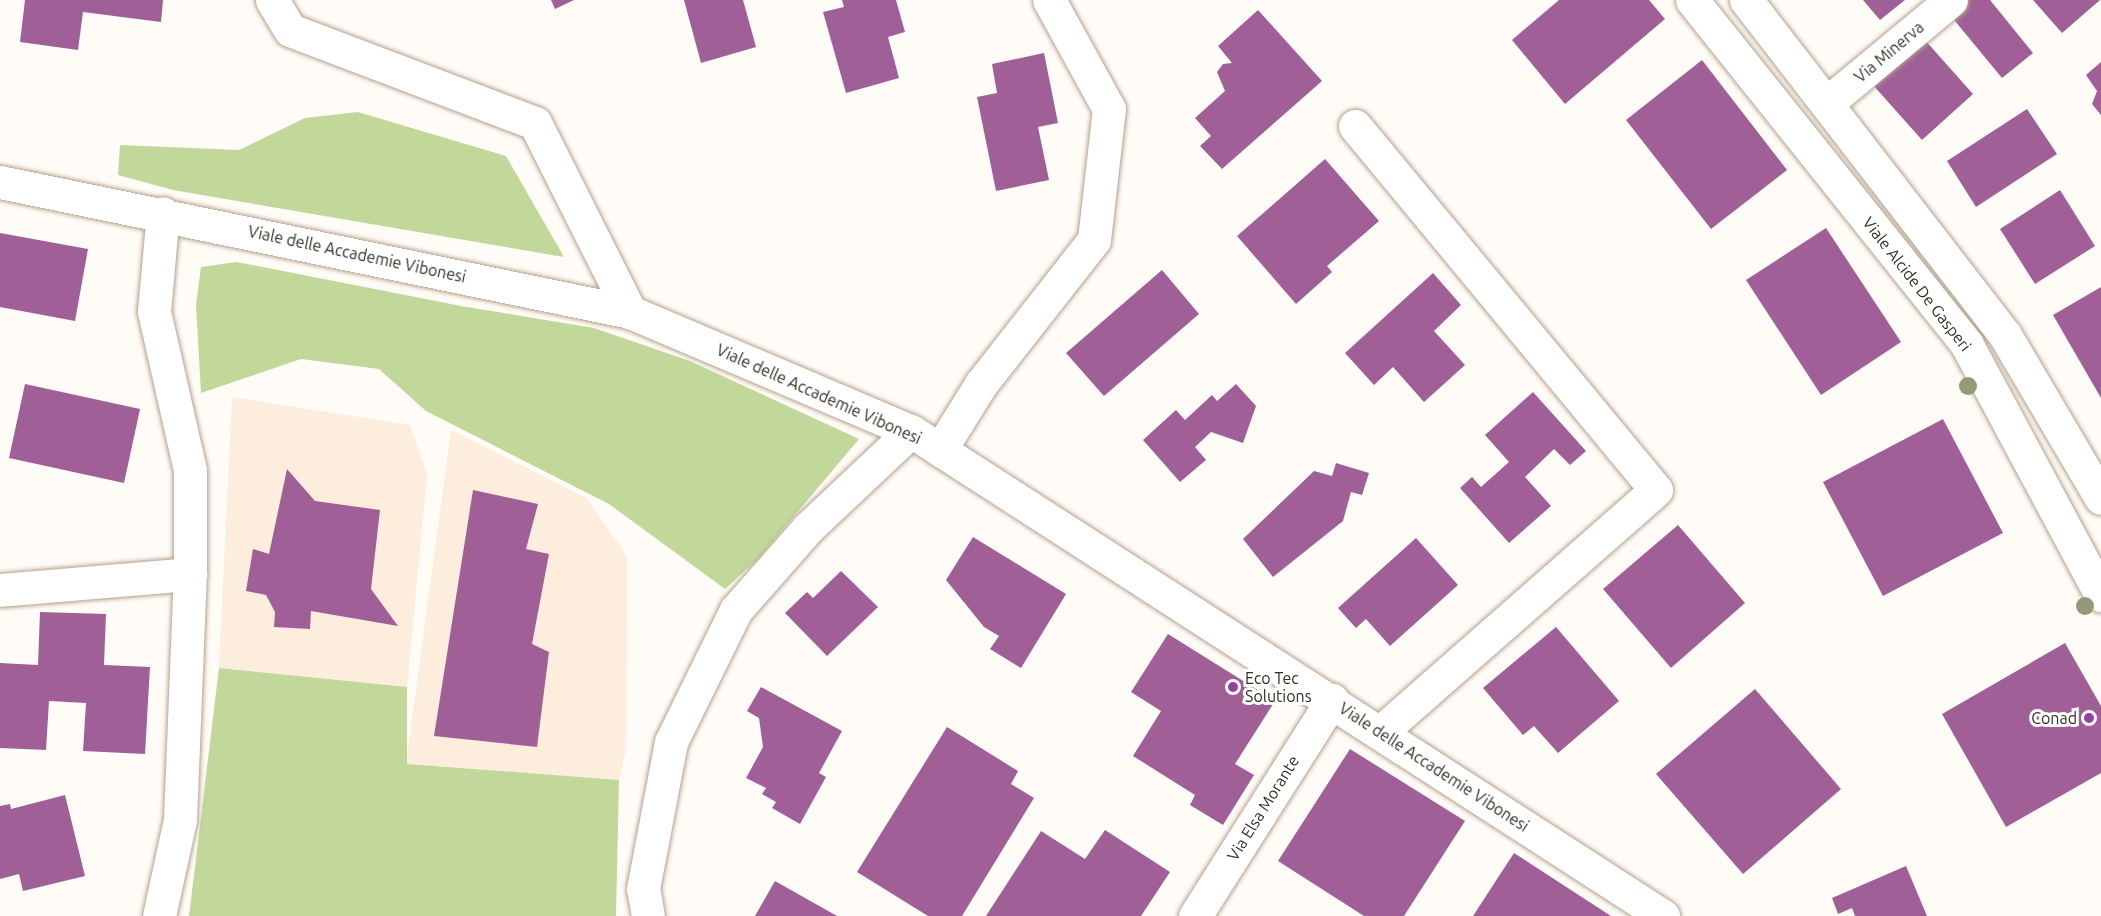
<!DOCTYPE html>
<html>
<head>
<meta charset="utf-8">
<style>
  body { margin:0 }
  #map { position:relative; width:2101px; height:916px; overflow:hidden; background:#fffbf6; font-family:Ubuntu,sans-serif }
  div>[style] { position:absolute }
  .built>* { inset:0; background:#fceddc }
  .green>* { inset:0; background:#c1d89a }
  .building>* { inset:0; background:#a06097 }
  .roads { filter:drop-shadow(0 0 2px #b4a28c) drop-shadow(0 0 2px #b4a28c) }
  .minor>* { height:33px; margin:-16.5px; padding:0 16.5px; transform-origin:16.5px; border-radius:16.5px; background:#fff }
  .major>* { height:33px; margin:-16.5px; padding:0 16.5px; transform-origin:16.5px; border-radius:16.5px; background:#fff }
  .trees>* { width:18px; height:18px; margin:-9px; border-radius:50%; background:#939a78 }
  .dots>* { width:16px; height:16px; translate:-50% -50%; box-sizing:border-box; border:3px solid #fff; border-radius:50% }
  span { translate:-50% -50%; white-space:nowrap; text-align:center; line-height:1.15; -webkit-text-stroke:6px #fff; paint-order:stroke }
  .street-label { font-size:16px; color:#342d24 }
  .poi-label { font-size:16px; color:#342d24 }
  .left { translate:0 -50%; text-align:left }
  .right { translate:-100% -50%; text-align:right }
</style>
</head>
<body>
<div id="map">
  <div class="built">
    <i style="clip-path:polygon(232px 397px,410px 425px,427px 475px,407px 687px,219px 668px)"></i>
    <i style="clip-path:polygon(451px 430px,586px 498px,627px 556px,626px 750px,619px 780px,406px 764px)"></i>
  </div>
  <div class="green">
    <i style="clip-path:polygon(358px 112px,506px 156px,564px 257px,173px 190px,118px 175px,120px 145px,239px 150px,305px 118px)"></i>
    <i style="clip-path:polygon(237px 262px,461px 306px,594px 328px,690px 361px,859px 439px,758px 559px,725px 589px,609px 504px,426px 411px,379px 369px,301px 359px,201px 393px,196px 305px,201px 267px)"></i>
    <i style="clip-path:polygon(219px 668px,407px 687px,407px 764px,619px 780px,616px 916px,189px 916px)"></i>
  </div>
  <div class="building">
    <i style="clip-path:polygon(25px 0,163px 0,161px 22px,83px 12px,78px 50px,20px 42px)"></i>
    <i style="clip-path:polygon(551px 0,574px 0,555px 9px)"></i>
    <i style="clip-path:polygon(684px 0,743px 0,756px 47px,701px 63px)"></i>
    <i style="clip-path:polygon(842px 0,896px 0,905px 32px,888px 37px,899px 78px,846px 93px,823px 12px,844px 7px)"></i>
    <i style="clip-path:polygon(1559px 0,1649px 0,1665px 19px,1565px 104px,1512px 40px)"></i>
    <i style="clip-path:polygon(1863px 0,1905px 0,1880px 20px)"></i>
    <i style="clip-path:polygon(1968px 0,1990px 0,2033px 53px,2002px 78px,1950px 15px)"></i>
    <i style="clip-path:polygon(2033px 0,2100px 0,2062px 33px)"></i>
    <i style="clip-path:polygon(1258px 10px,1322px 81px,1222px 169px,1200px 146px,1211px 136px,1195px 118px,1225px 91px,1217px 72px,1223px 64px,1232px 63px,1218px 46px)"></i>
    <i style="clip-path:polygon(1924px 39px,1973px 94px,1922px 140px,1873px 85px)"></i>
    <i style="clip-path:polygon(1044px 53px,1058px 123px,1038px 127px,1049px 180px,996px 191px,977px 97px,997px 93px,992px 64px)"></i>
    <i style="clip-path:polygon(1702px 60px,1787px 170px,1711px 229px,1626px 120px)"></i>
    <i style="clip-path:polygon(2101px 62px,2101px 115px,2092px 104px,2097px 91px,2086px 75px)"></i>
    <i style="clip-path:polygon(2027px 109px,2057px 154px,1976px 207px,1947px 161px)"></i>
    <i style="clip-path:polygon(1325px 159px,1379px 221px,1327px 266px,1332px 272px,1296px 304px,1237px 236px)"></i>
    <i style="clip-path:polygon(2060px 190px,2095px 246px,2035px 284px,2000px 229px)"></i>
    <i style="clip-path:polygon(1826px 228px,1901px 342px,1821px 395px,1746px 280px)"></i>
    <i style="clip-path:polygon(0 233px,88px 249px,75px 321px,0 307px)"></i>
    <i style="clip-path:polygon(1162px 270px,1199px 314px,1104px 396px,1066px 353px)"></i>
    <i style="clip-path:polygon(1433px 273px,1461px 305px,1434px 331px,1465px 365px,1424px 402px,1393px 367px,1374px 385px,1345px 353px)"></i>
    <i style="clip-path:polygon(2101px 287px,2101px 398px,2053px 315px)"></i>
    <i style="clip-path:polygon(25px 384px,140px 409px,124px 483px,9px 458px)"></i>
    <i style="clip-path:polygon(1236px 384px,1256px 406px,1243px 443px,1211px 432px,1195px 447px,1206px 460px,1180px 482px,1143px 440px,1176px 410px,1185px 420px,1212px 395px,1217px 401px)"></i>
    <i style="clip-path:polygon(1533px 392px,1586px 451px,1570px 465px,1554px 449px,1525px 477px,1551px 506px,1509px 543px,1460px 488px,1472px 477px,1481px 487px,1509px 462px,1485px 435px)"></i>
    <i style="clip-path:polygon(1943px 419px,2003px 533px,1883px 596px,1823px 482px)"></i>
    <i style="clip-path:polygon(1336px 463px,1369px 473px,1362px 495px,1351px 492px,1343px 521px,1273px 577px,1243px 539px,1314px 471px,1332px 476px)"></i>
    <i style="clip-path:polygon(287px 469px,315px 501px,380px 510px,371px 589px,398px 626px,311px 611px,310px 629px,274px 627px,275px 612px,266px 595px,246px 591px,253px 549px,269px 554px)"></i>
    <i style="clip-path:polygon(473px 490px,538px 504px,526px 549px,549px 554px,532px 644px,549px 652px,537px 747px,434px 736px)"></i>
    <i style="clip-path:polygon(1678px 525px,1745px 603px,1671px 668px,1603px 589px)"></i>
    <i style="clip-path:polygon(973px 537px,1066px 594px,1021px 668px,990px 649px,999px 636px,984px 627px,946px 580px)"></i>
    <i style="clip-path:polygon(1416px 538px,1458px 585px,1390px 646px,1366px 619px,1356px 628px,1338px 608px)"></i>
    <i style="clip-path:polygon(841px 571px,878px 607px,827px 656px,785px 613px,807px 592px,813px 598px)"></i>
    <i style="clip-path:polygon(40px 612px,106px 614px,104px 665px,150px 667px,145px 754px,83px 751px,86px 703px,49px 701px,46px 750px,0 748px,0 663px,38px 665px)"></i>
    <i style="clip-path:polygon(1556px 627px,1619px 701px,1558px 753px,1534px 726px,1523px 735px,1483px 688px)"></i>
    <i style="clip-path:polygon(1168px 634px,1275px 701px,1235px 764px,1254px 775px,1223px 825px,1190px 805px,1195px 795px,1133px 756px,1161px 711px,1131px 692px)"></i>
    <i style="clip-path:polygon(2065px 643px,2101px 706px,2101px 773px,2006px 827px,1942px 714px)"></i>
    <i style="clip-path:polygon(761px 687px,842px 731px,819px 773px,826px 777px,800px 824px,772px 808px,776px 802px,762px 794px,766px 788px,746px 778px,763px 747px,759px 718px,747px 711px)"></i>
    <i style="clip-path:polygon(1755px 689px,1841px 789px,1743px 874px,1656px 774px)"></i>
    <i style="clip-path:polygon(947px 727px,1018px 771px,1011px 784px,1034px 798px,962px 916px,928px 916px,857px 872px)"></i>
    <i style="clip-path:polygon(1350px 749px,1465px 821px,1404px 916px,1364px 916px,1278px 861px)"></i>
    <i style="clip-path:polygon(65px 795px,85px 876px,23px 891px,19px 874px,0 879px,0 806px,10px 804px,11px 809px)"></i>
    <i style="clip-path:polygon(1105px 830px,1170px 872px,1141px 916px,986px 916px,1041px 831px,1085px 859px)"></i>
    <i style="clip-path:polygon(1514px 853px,1611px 916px,1473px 916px)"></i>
    <i style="clip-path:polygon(1906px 866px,1927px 916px,1855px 916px,1852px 908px,1838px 914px,1832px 898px)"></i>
    <i style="clip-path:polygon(775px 881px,837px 916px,755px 916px)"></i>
  </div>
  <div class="roads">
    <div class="minor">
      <i style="left:272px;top:0;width:35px;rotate:59deg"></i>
      <i style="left:290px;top:30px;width:262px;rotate:20.8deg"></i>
      <i style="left:535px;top:123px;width:212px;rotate:63.3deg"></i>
      <i style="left:1827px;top:103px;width:161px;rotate:-39.7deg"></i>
      <i style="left:1355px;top:126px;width:472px;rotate:50.4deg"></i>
      <i style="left:1656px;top:490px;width:366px;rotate:138.7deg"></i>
      <i style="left:0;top:182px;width:643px;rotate:11.66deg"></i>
      <i style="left:630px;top:312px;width:305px;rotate:23deg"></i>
      <i style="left:911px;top:431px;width:895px;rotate:32.82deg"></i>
      <i style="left:940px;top:450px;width:78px;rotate:-58.2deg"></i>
      <i style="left:981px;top:384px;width:183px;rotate:-51.9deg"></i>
      <i style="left:1094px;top:240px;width:132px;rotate:-83.5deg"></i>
      <i style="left:1109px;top:109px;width:124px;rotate:-118.8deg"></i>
      <i style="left:0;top:590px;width:191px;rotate:-4.8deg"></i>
      <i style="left:159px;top:916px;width:98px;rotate:-77.7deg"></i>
      <i style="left:180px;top:820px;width:246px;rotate:-87.7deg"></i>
      <i style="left:190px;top:574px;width:104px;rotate:-90deg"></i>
      <i style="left:190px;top:470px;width:163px;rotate:-102.8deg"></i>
      <i style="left:154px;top:311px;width:98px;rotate:-84.8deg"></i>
      <i style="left:648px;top:916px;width:27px;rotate:-100deg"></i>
      <i style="left:643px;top:889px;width:150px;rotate:-79.2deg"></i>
      <i style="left:671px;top:742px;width:147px;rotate:-63.8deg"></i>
      <i style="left:736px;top:610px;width:109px;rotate:-48.7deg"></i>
      <i style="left:808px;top:528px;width:141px;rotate:-43.3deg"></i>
      <i style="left:1195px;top:916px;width:256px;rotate:-57.6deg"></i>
    </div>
    <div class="major">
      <i style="left:1692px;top:0;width:441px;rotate:51.4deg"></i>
      <i style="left:1967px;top:345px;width:284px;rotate:61.8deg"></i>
      <i style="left:1746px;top:0;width:423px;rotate:52.3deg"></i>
      <i style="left:2005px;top:335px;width:189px;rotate:59.5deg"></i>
    </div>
  </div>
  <div class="trees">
    <i style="left:1968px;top:386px"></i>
    <i style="left:2085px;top:606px"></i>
  </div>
  <div class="dots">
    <i style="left:1233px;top:687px;background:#963fab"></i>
    <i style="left:2089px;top:718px;background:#963fab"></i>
  </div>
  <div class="street-label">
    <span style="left:1889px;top:52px;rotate:-40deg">Via Minerva</span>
    <span style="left:357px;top:254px;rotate:12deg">Viale delle Accademie Vibonesi</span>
    <span style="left:1917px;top:284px;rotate:52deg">Viale Alcide De Gasperi</span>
    <span style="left:819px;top:394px;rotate:24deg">Viale delle Accademie Vibonesi</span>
    <span style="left:1434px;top:767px;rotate:33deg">Viale delle Accademie Vibonesi</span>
    <span style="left:1263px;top:808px;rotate:-58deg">Via Elsa Morante</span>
  </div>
  <div class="poi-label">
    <span class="left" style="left:1245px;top:687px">Eco Tec<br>Solutions</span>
    <span class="right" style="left:2077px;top:718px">Conad</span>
  </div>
</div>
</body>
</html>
